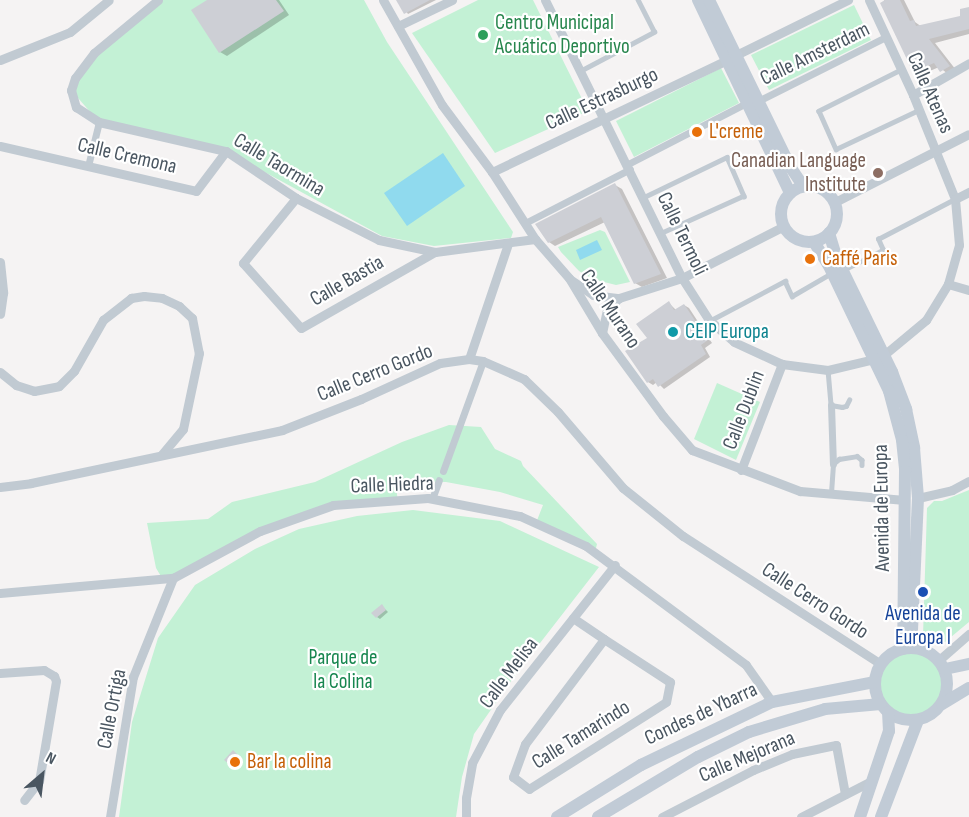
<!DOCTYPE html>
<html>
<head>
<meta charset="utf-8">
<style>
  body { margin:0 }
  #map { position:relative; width:969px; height:817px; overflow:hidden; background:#f5f3f3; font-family:"Sofia Sans Condensed",sans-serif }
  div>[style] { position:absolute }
  .green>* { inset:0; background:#c3f1d5 }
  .round { border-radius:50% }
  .water>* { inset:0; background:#90daee }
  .shadow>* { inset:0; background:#0003 }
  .building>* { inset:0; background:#cdcfd5 }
  .service>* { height:4.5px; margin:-2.25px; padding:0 2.25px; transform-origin:2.25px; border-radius:2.25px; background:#c1cad2 }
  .pedestrian>* { height:7px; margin:-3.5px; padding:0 3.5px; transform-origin:3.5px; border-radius:3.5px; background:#c1cad2 }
  .minor>* { height:9px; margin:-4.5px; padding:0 4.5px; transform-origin:4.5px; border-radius:4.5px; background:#c1cad2 }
  .secondary>* { height:12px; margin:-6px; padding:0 6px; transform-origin:6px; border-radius:6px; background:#c1cbd6 }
  .secondary>.ring { margin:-6px; padding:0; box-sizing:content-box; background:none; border:12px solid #c1cbd6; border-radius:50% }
  .dots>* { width:16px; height:16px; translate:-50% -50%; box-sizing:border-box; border:3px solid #fff; border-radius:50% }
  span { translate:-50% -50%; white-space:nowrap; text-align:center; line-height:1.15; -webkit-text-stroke:4.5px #fff; paint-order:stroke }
  .leisure-label { font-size:21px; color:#27864d }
  .left { translate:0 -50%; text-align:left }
  .street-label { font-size:21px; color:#4a5661 }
  .food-label { font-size:21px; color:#c56008 }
  .education-label { font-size:21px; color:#785e54 }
  .right { translate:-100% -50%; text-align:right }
  .culture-label { font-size:21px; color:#0d838f }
  .transit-label { font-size:21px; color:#164399 }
  .park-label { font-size:21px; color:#17864f }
  .north { position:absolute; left:12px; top:745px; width:60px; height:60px; -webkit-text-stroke:4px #fff; paint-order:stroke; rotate:28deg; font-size:16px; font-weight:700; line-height:24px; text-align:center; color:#4a5661 }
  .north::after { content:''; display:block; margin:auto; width:21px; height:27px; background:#4a5661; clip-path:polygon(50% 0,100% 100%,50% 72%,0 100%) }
</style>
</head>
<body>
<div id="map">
  <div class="green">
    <i style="clip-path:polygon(158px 0,364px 0,387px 42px,513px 232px,511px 238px,434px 246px,382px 236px,226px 151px,99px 122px,71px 90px,94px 53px)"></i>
    <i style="clip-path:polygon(478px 0,533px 0,588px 111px,495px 153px,412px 33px)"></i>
    <i style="clip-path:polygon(854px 5px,871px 40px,769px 90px,751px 55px)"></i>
    <i style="clip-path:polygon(721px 68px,739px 103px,634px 157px,616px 121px)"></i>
    <i style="clip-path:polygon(600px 230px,605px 232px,630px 282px,616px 285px,592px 279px,579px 271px,561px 252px,558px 247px)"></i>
    <i style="clip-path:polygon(717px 383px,760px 402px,736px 460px,694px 439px)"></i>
    <i style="clip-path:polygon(449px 425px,481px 427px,495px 449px,521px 461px,523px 466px,597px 544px,595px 552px,536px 523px,543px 505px,500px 492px,446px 482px,395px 481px,398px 501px,333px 505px,260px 531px,173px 578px,162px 578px,156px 568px,147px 523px,208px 519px,232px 502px,315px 482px,402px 442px)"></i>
    <i style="clip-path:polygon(969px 490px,969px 622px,945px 642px,929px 645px,923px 636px,927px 508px,934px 501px,942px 501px)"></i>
    <i style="clip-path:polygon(413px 510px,500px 521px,599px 567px,516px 674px,474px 734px,462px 777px,456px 817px,119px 817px,132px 722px,158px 638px,195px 585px,255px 549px,299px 529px,357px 516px)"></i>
    <i class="round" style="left:875px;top:648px;width:72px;height:72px"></i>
  </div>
  <div class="water">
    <i style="clip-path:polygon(443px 153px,465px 186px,407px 226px,384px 193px)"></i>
    <i style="clip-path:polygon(597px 240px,602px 250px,580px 260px,576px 250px)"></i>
  </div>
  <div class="shadow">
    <i style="clip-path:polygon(209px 0,279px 0,289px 15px,227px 56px,220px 52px,193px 11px)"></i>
    <i style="clip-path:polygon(398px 0,436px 0,408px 14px)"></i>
    <i style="clip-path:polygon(884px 0,904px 0,915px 22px,922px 27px,962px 17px,969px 8px,969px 34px,935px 43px,956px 70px,948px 74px,939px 67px,921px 75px,914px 71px)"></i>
    <i style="clip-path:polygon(615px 185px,622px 189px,667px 278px,642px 287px,635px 283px,605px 222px,555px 246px,549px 242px)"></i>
    <i style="clip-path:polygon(669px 303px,676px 310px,684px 305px,689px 308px,712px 343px,705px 348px,710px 357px,664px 389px,657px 382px,653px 385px,648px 382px,649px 339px)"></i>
    <i style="clip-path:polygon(382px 606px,388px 612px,380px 619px,377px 617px)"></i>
    <i style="clip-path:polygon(236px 754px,242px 759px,235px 767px,226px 760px)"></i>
  </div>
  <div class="building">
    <i style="clip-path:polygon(207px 0,276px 0,284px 11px,219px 53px,191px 10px)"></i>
    <i style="clip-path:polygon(396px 0,430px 0,404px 14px)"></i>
    <i style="clip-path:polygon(885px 0,900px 0,910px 21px,914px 20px,916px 26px,960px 16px,960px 9px,969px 7px,969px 29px,929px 39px,950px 66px,940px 72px,934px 63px,913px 72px,880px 3px)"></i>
    <i style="clip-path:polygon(615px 183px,661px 274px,634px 284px,601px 217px,548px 243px,535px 224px)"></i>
    <i style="clip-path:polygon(669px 301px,674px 310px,684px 304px,708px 340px,701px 345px,706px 354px,658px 387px,653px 379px,647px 383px,625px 351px,647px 338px,636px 324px)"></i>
    <i style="clip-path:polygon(382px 604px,386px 610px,376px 618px,371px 613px)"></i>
    <i style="clip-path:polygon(233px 750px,240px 757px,231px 766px,224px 760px)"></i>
  </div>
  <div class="service">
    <i style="left:901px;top:70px;width:92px;rotate:153.4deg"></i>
    <i style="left:819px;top:111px;width:42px;rotate:65.9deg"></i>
    <i style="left:836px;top:149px;width:92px;rotate:-25.2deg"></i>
    <i style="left:580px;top:71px;width:84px;rotate:-27.8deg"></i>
    <i style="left:654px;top:32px;width:36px;rotate:-117deg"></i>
    <i style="left:644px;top:197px;width:92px;rotate:-25.7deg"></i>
    <i style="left:727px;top:157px;width:43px;rotate:66.4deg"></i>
    <i style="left:744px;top:196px;width:90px;rotate:155.7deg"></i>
    <i style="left:843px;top:270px;width:45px;rotate:-26.6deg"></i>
    <i style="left:883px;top:250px;width:12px;rotate:-114deg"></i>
    <i style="left:878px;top:239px;width:87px;rotate:-27.5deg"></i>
    <i style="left:711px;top:320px;width:84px;rotate:-27.8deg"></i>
    <i style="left:785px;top:281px;width:17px;rotate:65deg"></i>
    <i style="left:792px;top:296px;width:44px;rotate:-30.1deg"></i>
    <i style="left:828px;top:370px;width:35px;rotate:85deg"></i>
    <i style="left:831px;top:405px;width:11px;rotate:10deg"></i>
    <i style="left:842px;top:407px;width:4px;rotate:-14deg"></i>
    <i style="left:846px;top:406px;width:7px;rotate:-63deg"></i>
    <i style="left:831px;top:493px;width:29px;rotate:-86deg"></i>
    <i style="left:833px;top:464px;width:8px;rotate:-40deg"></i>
    <i style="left:839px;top:459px;width:18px;rotate:-9deg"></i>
    <i style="left:857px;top:456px;width:6px;rotate:39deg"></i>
    <i style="left:862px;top:460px;width:5px;rotate:90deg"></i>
  </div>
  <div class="pedestrian">
    <i style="left:758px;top:101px;width:143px;rotate:-26.6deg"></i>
    <i style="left:628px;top:164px;width:135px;rotate:-27.3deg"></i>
    <i style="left:88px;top:166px;width:45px;rotate:-76deg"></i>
    <i style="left:525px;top:223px;width:118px;rotate:-27.2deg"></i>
    <i style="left:831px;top:405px;width:59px;rotate:88.1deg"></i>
    <i style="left:443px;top:471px;width:117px;rotate:-70deg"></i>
    <i style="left:432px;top:499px;width:20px;rotate:-70deg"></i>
  </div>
  <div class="minor">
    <i style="left:158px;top:0;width:83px;rotate:140.4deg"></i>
    <i style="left:94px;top:53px;width:31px;rotate:127deg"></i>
    <i style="left:75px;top:78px;width:13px;rotate:108deg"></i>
    <i style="left:71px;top:90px;width:18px;rotate:74deg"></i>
    <i style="left:76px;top:107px;width:27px;rotate:33deg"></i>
    <i style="left:99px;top:122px;width:130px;rotate:12.9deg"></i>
    <i style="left:226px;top:151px;width:84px;rotate:33.9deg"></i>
    <i style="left:296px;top:198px;width:93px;rotate:26.8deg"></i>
    <i style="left:379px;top:240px;width:57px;rotate:12.1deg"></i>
    <i style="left:435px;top:252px;width:101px;rotate:-7.4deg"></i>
    <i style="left:383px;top:0;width:120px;rotate:60.7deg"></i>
    <i style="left:442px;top:105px;width:84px;rotate:53.3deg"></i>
    <i style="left:492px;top:172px;width:80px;rotate:57.3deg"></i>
    <i style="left:535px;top:239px;width:52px;rotate:48.9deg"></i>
    <i style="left:569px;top:278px;width:64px;rotate:59deg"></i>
    <i style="left:602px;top:333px;width:103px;rotate:53.7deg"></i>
    <i style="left:663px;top:416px;width:45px;rotate:49.5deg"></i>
    <i style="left:692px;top:450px;width:116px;rotate:20.8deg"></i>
    <i style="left:800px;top:491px;width:105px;rotate:4.9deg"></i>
    <i style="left:545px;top:0;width:310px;rotate:63.8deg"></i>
    <i style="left:682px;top:278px;width:50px;rotate:57.3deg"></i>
    <i style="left:709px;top:320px;width:33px;rotate:41deg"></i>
    <i style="left:734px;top:342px;width:53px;rotate:24.6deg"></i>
    <i style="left:782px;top:364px;width:46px;rotate:7.4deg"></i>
    <i style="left:828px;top:370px;width:47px;rotate:-13.4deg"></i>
    <i style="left:869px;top:0;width:105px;rotate:65.1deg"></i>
    <i style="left:913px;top:95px;width:112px;rotate:68deg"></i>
    <i style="left:955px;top:199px;width:46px;rotate:85deg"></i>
    <i style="left:959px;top:245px;width:41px;rotate:105.8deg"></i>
    <i style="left:948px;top:284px;width:42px;rotate:121.4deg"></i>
    <i style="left:926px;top:320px;width:53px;rotate:140.3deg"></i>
    <i style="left:398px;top:26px;width:60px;rotate:-25.7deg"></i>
    <i style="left:736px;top:55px;width:125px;rotate:-26.2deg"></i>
    <i style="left:0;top:60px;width:75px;rotate:-21.8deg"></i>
    <i style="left:70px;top:32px;width:50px;rotate:-39.4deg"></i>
    <i style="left:913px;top:95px;width:64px;rotate:-29.7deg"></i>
    <i style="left:0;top:146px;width:201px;rotate:12.9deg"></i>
    <i style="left:196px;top:191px;width:50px;rotate:-53.1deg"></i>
    <i style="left:492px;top:172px;width:260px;rotate:-25.5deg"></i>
    <i style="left:296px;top:198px;width:84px;rotate:129.2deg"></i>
    <i style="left:243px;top:263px;width:87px;rotate:48.3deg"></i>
    <i style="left:301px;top:328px;width:154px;rotate:-29.6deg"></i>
    <i style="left:955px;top:199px;width:16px;rotate:-27deg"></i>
    <i style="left:835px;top:202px;width:150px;rotate:-26.9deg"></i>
    <i style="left:0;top:262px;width:31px;rotate:84deg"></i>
    <i style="left:3px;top:293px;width:21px;rotate:98deg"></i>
    <i style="left:571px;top:280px;width:27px;rotate:34deg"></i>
    <i style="left:593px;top:295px;width:26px;rotate:7deg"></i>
    <i style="left:619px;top:298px;width:66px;rotate:-17.6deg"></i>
    <i style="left:682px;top:278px;width:114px;rotate:-27deg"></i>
    <i style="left:948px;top:284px;width:22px;rotate:16deg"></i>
    <i style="left:602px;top:333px;width:25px;rotate:-78deg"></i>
    <i style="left:607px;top:309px;width:16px;rotate:-43deg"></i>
    <i style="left:469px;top:359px;width:121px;rotate:-71.3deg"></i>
    <i style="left:0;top:372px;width:21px;rotate:39deg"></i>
    <i style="left:16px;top:385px;width:19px;rotate:18deg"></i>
    <i style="left:34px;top:391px;width:25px;rotate:-11deg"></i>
    <i style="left:59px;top:386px;width:21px;rotate:-45deg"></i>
    <i style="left:74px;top:371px;width:59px;rotate:-60.4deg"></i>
    <i style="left:103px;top:320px;width:36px;rotate:-38deg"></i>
    <i style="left:131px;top:298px;width:13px;rotate:-9deg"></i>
    <i style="left:144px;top:296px;width:18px;rotate:6deg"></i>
    <i style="left:162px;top:298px;width:19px;rotate:25deg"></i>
    <i style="left:179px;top:306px;width:18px;rotate:43deg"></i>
    <i style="left:192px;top:318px;width:36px;rotate:79deg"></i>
    <i style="left:199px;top:353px;width:78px;rotate:101.9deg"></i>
    <i style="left:183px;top:429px;width:34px;rotate:130deg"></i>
    <i style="left:741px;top:470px;width:114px;rotate:-68.9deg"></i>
    <i style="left:0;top:487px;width:31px;rotate:-7deg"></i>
    <i style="left:31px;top:483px;width:257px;rotate:-11.9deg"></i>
    <i style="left:282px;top:430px;width:85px;rotate:-21.4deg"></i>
    <i style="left:361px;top:399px;width:87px;rotate:-24.5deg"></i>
    <i style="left:440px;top:363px;width:29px;rotate:-8deg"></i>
    <i style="left:469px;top:359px;width:14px;rotate:8deg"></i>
    <i style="left:483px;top:361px;width:45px;rotate:23.7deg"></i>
    <i style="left:524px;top:379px;width:47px;rotate:44.1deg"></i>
    <i style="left:558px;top:412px;width:100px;rotate:49.5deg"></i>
    <i style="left:623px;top:488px;width:77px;rotate:38.7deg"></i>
    <i style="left:683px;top:536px;width:236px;rotate:32.9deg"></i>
    <i style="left:918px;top:498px;width:35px;rotate:-13deg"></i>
    <i style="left:952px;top:490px;width:19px;rotate:-28deg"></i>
    <i style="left:0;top:593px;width:174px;rotate:-5deg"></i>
    <i style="left:173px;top:578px;width:99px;rotate:-28.4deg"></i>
    <i style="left:260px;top:531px;width:77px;rotate:-19.6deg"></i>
    <i style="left:333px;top:505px;width:95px;rotate:-4.2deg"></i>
    <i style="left:428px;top:498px;width:94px;rotate:11.1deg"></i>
    <i style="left:520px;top:516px;width:72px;rotate:24.4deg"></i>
    <i style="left:586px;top:546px;width:199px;rotate:36.6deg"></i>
    <i style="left:746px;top:665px;width:45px;rotate:54.9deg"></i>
    <i style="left:573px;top:618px;width:37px;rotate:34deg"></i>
    <i style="left:604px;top:639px;width:79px;rotate:33.1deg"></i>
    <i style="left:670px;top:682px;width:20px;rotate:101deg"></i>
    <i style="left:666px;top:702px;width:162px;rotate:147.6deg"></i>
    <i style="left:529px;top:789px;width:20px;rotate:-143deg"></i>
    <i style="left:513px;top:777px;width:35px;rotate:-70deg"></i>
    <i style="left:525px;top:744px;width:131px;rotate:-53deg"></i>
    <i style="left:939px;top:660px;width:40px;rotate:-41deg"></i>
    <i style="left:0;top:673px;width:44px;rotate:-3.9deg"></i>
    <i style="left:44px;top:670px;width:12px;rotate:31deg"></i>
    <i style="left:54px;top:676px;width:5px;rotate:68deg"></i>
    <i style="left:56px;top:681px;width:101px;rotate:99.6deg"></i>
    <i style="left:39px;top:781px;width:24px;rotate:128deg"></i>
    <i style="left:110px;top:817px;width:142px;rotate:-80.7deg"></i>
    <i style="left:133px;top:677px;width:107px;rotate:-68deg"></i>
    <i style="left:466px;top:817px;width:19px;rotate:-90deg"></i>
    <i style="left:466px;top:798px;width:36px;rotate:-80deg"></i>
    <i style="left:472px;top:763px;width:60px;rotate:-62.2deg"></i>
    <i style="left:500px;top:710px;width:185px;rotate:-51.6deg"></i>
    <i style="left:662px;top:817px;width:102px;rotate:-27.3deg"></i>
    <i style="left:753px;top:770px;width:42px;rotate:-22.3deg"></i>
    <i style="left:792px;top:754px;width:45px;rotate:-11.6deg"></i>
    <i style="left:836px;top:745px;width:50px;rotate:79.6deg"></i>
    <i style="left:801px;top:817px;width:79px;rotate:-27.2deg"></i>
  </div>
  <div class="secondary">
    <i style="left:698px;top:0;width:214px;rotate:64.5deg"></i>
    <i style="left:709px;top:0;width:187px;rotate:64deg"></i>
    <i style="left:791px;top:168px;width:22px;rotate:56deg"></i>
    <i class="ring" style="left:781px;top:186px;width:44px;height:44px"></i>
    <i style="left:829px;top:233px;width:27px;rotate:73deg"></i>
    <i style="left:837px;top:259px;width:126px;rotate:64deg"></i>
    <i style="left:892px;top:372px;width:40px;rotate:69deg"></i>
    <i style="left:906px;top:409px;width:40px;rotate:78deg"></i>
    <i style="left:914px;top:448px;width:50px;rotate:85.4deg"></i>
    <i style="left:918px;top:498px;width:134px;rotate:92.6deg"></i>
    <i style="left:912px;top:632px;width:16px;rotate:83deg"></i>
    <i style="left:814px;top:242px;width:26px;rotate:58deg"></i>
    <i style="left:828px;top:264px;width:141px;rotate:64.3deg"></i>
    <i style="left:889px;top:391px;width:51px;rotate:75.1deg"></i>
    <i style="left:902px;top:440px;width:31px;rotate:84deg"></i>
    <i style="left:905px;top:471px;width:178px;rotate:90.6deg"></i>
    <i class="ring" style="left:875px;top:648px;width:60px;height:60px"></i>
    <i style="left:945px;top:669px;width:25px;rotate:-12deg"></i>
    <i style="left:942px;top:704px;width:31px;rotate:-31deg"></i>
    <i style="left:557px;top:817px;width:99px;rotate:-31.8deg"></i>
    <i style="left:641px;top:765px;width:145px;rotate:-25.7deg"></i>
    <i style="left:772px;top:702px;width:105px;rotate:-11deg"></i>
    <i style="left:598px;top:817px;width:117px;rotate:-31deg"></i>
    <i style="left:698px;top:757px;width:57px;rotate:-26.1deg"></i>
    <i style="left:749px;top:732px;width:79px;rotate:-16.8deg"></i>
    <i style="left:825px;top:709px;width:56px;rotate:-5.1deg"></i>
    <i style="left:860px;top:817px;width:91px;rotate:-71.4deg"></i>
    <i style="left:889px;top:731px;width:19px;rotate:-93deg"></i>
    <i style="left:881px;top:817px;width:104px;rotate:-69.1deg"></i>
  </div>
  <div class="dots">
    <i style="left:483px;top:35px;background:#2e9e5b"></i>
    <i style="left:697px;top:132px;background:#e8710a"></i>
    <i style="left:878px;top:173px;background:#8d6e63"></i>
    <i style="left:810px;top:259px;background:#e8710a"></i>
    <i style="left:673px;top:332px;background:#0f9aa8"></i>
    <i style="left:923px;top:592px;background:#1a4fb4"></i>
    <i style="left:235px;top:762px;background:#e8710a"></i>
  </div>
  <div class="leisure-label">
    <span class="left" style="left:495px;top:35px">Centro Municipal<br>Acuático Deportivo</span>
  </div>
  <div class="street-label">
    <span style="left:815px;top:54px;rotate:-26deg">Calle Amsterdam</span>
    <span style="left:930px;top:93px;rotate:66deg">Calle Atenas</span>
    <span style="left:602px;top:99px;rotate:-25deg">Calle Estrasburgo</span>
    <span style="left:127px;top:156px;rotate:13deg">Calle Cremona</span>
    <span style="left:279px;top:165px;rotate:31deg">Calle Taormina</span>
    <span style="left:682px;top:234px;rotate:64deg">Calle Termoli</span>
    <span style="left:347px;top:281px;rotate:-30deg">Calle Bastia</span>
    <span style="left:610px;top:309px;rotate:56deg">Calle Murano</span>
    <span style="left:375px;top:373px;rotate:-22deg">Calle Cerro Gordo</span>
    <span style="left:744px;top:410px;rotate:-69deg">Calle Dublin</span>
    <span style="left:392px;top:485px;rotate:-2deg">Calle Hiedra</span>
    <span style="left:882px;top:508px;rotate:-91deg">Avenida de Europa</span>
    <span style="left:815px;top:601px;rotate:33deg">Calle Cerro Gordo</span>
    <span style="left:509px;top:673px;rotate:-53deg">Calle Melisa</span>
    <span style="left:112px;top:709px;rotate:-79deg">Calle Ortiga</span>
    <span style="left:701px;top:714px;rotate:-25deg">Condes de Ybarra</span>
    <span style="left:581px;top:735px;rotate:-32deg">Calle Tamarindo</span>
    <span style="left:747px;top:757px;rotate:-23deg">Calle Mejorana</span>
  </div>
  <div class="food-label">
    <span class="left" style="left:709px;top:132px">L'creme</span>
    <span class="left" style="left:822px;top:259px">Caffé Paris</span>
    <span class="left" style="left:247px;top:762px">Bar la colina</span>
  </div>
  <div class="education-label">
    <span class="right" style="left:866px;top:173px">Canadian Language<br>Institute</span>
  </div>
  <div class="culture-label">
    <span class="left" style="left:685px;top:332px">CEIP Europa</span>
  </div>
  <div class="transit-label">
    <span style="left:923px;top:626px">Avenida de<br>Europa I</span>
  </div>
  <div class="park-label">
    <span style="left:343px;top:670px">Parque de<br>la Colina</span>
  </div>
  <div class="north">N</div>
</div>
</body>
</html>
